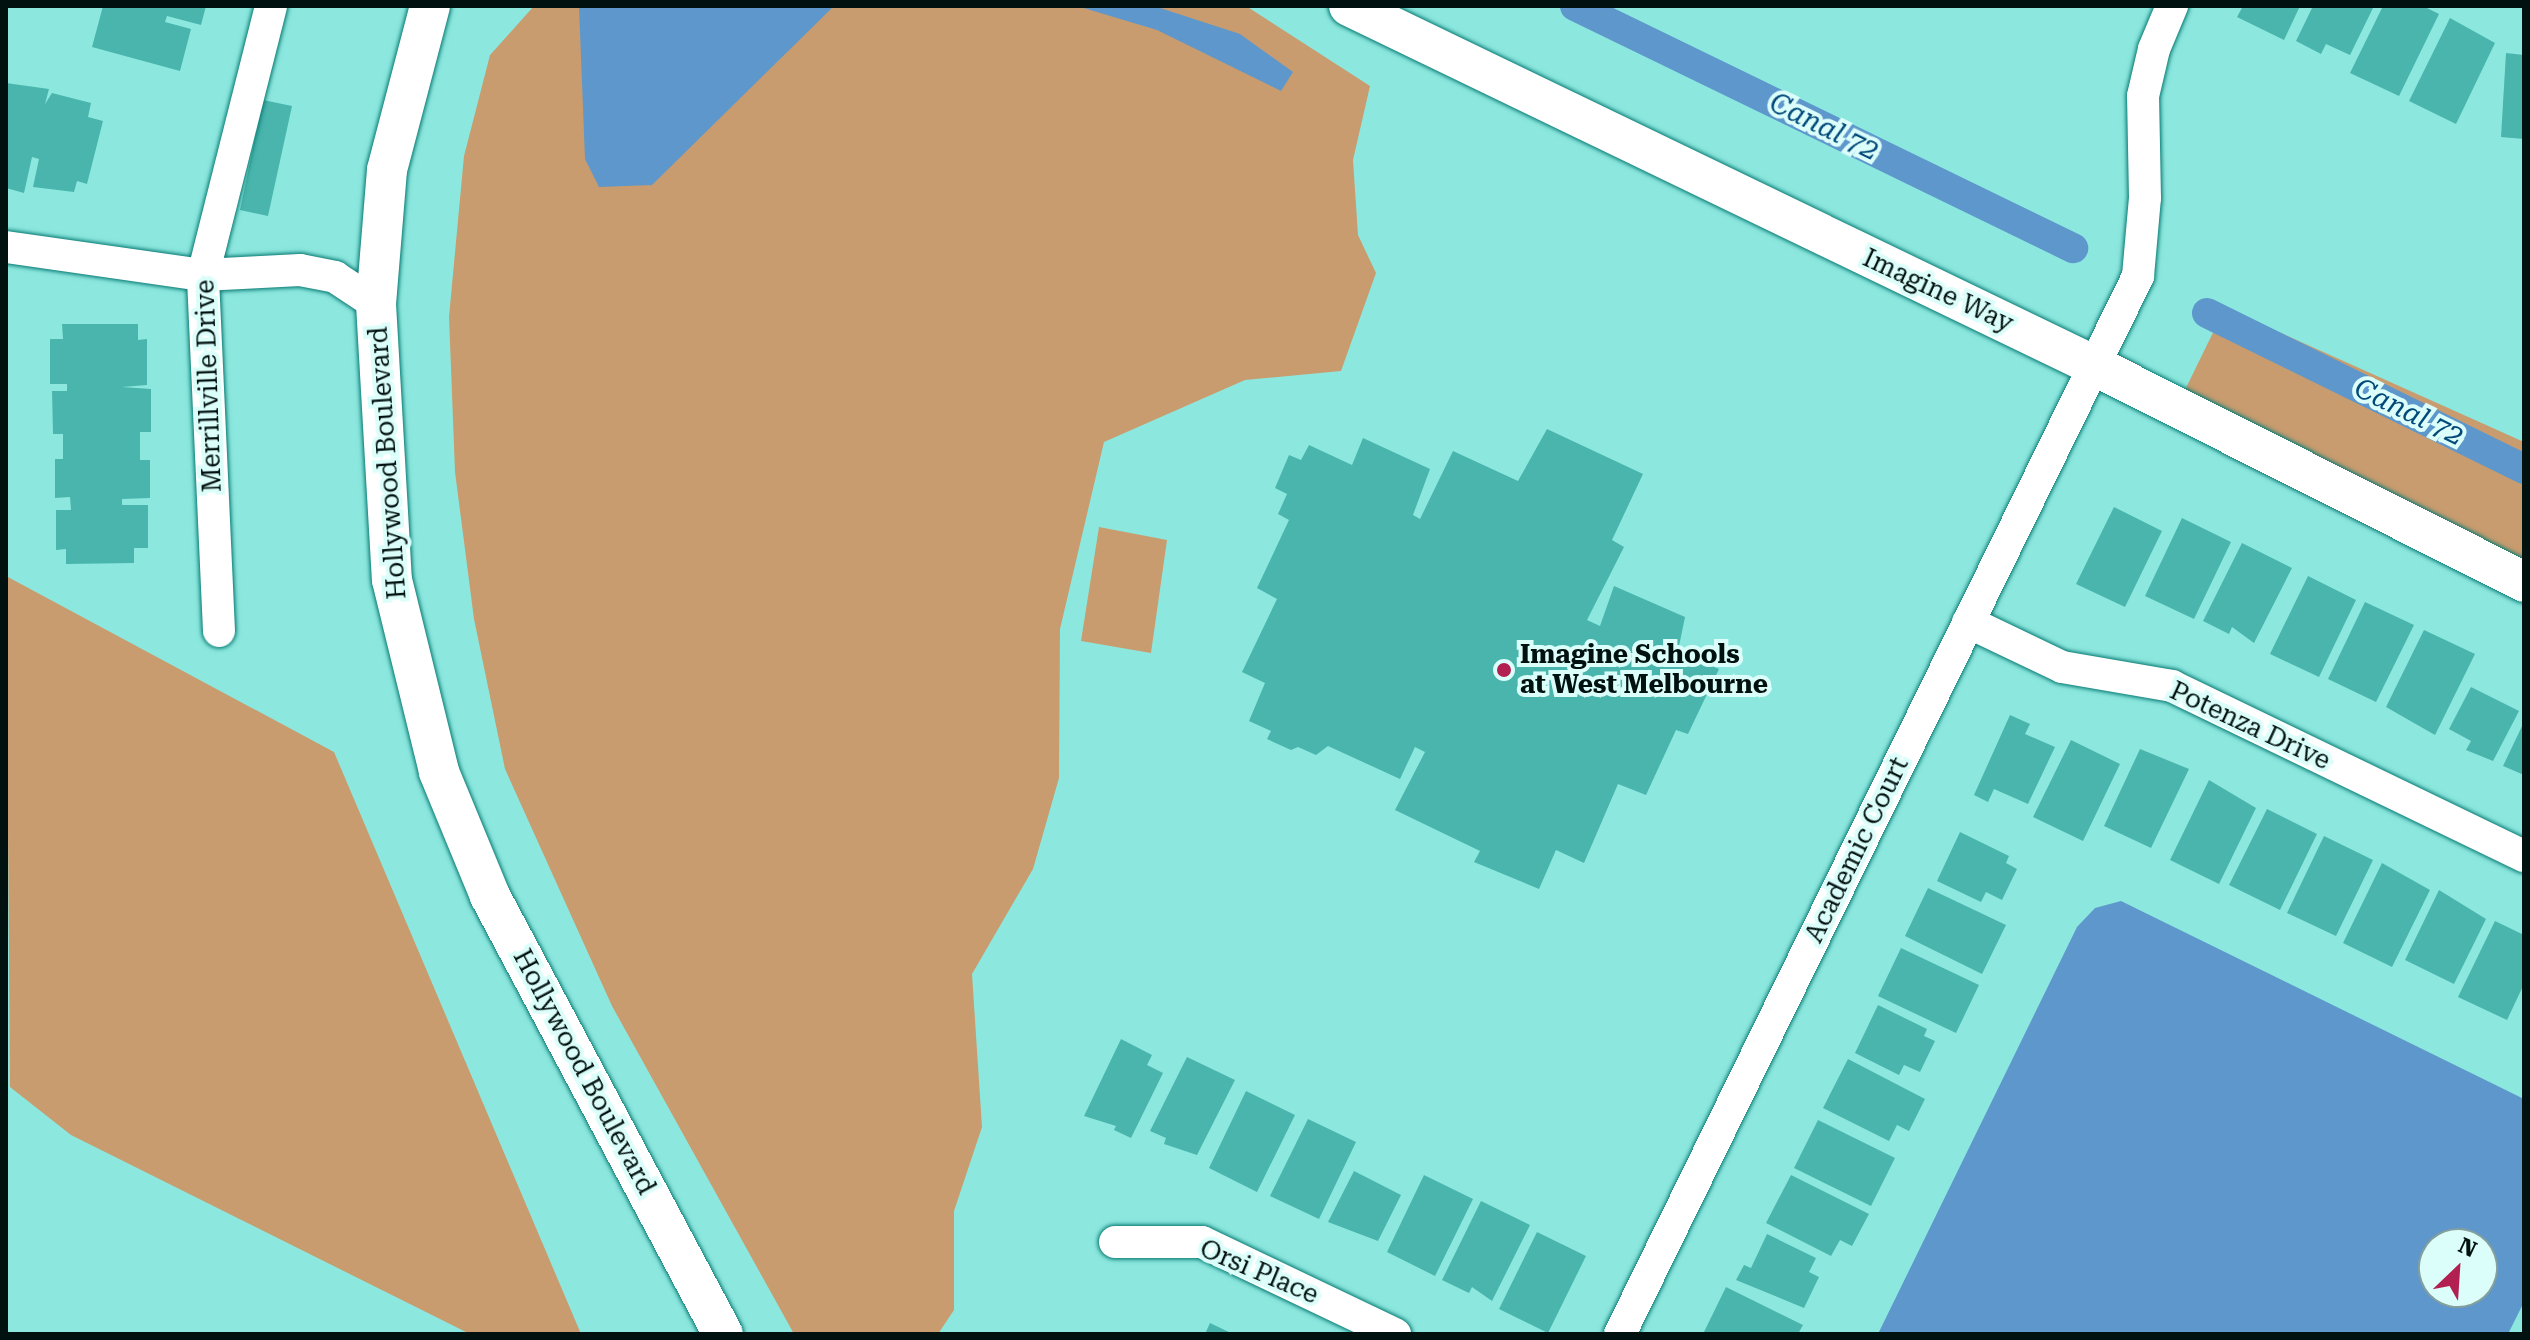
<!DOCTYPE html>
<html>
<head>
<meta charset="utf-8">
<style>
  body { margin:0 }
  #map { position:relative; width:2530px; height:1340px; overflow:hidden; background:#8ce8df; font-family:"Roboto Serif",serif }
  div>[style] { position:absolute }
  .green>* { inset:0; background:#c89c6f }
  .water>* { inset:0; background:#5d97cb }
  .canal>* { height:30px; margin:-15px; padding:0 15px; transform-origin:15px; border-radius:15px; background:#5d97cb }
  .building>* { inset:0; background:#49b5ac }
  .roads { filter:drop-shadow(0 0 2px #077a73) drop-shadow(0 0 2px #077a73) }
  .minor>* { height:32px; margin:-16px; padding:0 16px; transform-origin:16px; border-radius:16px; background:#fff }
  .tertiary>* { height:40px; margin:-20px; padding:0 20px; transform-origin:20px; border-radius:20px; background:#fff }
  .dots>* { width:22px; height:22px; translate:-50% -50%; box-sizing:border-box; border:4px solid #dcfefa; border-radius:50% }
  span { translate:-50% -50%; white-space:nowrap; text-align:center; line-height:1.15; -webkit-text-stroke:8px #dcfefa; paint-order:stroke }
  .street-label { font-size:26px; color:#011110 }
  .poi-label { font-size:26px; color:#011110; font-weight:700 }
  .left { translate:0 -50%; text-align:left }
  .water-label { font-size:28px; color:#02497a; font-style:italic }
  .frame { position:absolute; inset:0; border:8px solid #011110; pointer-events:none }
  .north { position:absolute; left:2418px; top:1228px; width:80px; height:80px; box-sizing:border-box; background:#dcfefa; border:2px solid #849f9c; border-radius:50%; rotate:25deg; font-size:22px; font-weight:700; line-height:32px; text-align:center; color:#011110 }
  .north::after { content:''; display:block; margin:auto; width:28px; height:36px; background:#b12051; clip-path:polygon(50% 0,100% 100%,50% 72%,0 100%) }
</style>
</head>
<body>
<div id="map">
  <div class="green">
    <i style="clip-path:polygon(534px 6px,1246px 6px,1370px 86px,1353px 160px,1358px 235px,1376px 273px,1341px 371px,1245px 380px,1104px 442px,1060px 629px,1059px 778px,1033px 869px,972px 974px,982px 1127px,954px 1211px,954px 1310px,938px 1334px,794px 1334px,612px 1006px,505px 769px,474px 619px,455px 472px,449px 317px,464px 156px,490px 55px)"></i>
    <i style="clip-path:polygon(2225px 308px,2524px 442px,2524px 564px,2184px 392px)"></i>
    <i style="clip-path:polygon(1099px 527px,1167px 540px,1151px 653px,1081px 641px)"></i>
    <i style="clip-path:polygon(6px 576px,334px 752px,581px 1334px,470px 1334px,71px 1135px,10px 1087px)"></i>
  </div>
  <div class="water">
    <i style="clip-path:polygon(579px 6px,834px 6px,652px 185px,599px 187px,585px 159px)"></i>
    <i style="clip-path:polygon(1077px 6px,1154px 6px,1240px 34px,1293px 72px,1281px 91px,1157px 30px)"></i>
    <i style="clip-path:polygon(evenodd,2121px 901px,2524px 1099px,2524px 1302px,2508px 1334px,1878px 1334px,2077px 927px,2095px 908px,2121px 901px,2434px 1244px,2482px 1244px,2482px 1292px,2434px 1292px,2434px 1244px)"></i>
  </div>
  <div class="canal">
    <i style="left:1575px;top:6px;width:554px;rotate:25.92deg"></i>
    <i style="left:2207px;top:313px;width:353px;rotate:26.2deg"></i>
  </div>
  <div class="building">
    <i style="clip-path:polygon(103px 6px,206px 6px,201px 25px,167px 16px,165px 22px,191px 29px,180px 71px,92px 47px)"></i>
    <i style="clip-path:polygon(2243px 6px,2300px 6px,2284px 40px,2237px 17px)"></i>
    <i style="clip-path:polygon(2313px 6px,2374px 6px,2350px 55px,2326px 44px,2321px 54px,2296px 41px)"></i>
    <i style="clip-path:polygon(2383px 6px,2423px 6px,2439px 14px,2399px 96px,2350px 73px)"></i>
    <i style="clip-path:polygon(2450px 18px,2495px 43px,2456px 124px,2409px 101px)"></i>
    <i style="clip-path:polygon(2506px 53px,2524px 55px,2524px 139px,2501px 137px)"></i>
    <i style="clip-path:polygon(6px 83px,49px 89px,45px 104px,52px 93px,91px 103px,88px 117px,103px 121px,87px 184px,77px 181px,74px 192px,33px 187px,39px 159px,32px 157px,24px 193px,6px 188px)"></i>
    <i style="clip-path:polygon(263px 100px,292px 106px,268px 216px,240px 210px)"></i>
    <i style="clip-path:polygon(62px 324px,138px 324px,138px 340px,147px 339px,147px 385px,122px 387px,151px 389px,151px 432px,140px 432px,140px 460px,150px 460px,150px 498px,122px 499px,122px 505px,148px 505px,148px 548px,134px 548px,134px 563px,66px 564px,66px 549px,56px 550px,56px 510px,71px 510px,70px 497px,55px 498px,55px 459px,63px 459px,63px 434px,53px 434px,52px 391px,67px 391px,67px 384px,50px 384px,50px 339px,63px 339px)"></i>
    <i style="clip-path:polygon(1547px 429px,1643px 474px,1612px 540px,1624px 547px,1587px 620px,1600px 626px,1614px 586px,1685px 617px,1678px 651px,1719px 669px,1688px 734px,1676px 730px,1646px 795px,1618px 784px,1584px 863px,1556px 850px,1539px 889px,1474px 862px,1480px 851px,1395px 810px,1425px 752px,1415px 747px,1400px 779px,1328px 746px,1316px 755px,1298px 747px,1291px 750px,1267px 739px,1271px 731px,1249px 721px,1265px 683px,1242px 672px,1277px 599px,1257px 588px,1289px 520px,1278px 514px,1287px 494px,1275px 488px,1289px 455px,1301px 460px,1309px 445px,1352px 465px,1363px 438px,1430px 469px,1413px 515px,1420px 519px,1453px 451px,1518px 481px)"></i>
    <i style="clip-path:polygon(2114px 507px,2162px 531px,2125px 607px,2076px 584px)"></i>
    <i style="clip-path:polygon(2182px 518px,2231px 542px,2194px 619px,2145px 596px)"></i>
    <i style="clip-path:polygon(2242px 543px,2292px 568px,2254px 643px,2232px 627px,2229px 634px,2203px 621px)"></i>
    <i style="clip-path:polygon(2308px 576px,2356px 600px,2319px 677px,2270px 654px)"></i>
    <i style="clip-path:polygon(2365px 602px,2414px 625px,2376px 702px,2328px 679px)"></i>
    <i style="clip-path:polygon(2424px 630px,2475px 654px,2435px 735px,2386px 707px)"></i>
    <i style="clip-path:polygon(2471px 687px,2519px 711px,2493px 761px,2466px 750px,2471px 741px,2449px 729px)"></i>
    <i style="clip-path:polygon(2010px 715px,2030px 724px,2025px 734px,2055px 747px,2028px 804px,1994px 789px,1988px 802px,1974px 795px)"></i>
    <i style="clip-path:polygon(2524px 722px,2524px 775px,2503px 766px)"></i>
    <i style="clip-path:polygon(2071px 740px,2120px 764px,2083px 841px,2033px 817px)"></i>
    <i style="clip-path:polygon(2140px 749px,2189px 769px,2151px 848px,2104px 826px)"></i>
    <i style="clip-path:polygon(2209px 780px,2256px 808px,2219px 884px,2170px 860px)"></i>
    <i style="clip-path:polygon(2267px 809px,2317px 834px,2280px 910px,2229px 885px)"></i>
    <i style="clip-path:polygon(1960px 832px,2009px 856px,2006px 863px,2017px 869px,2002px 900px,1986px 892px,1981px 902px,1937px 881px)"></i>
    <i style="clip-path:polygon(2324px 836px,2373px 860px,2336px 936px,2287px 913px)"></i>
    <i style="clip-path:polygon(2382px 863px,2430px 890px,2392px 967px,2343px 943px)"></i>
    <i style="clip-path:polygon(1928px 888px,2006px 925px,1982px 974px,1905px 936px)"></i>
    <i style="clip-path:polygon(2439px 890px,2486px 919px,2454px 984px,2405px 960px)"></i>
    <i style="clip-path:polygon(2495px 921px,2524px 935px,2524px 984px,2507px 1020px,2458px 997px)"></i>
    <i style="clip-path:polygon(1901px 948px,1979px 985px,1956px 1033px,1878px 996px)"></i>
    <i style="clip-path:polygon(1878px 1005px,1927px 1029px,1924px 1036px,1935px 1041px,1920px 1072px,1904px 1065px,1899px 1075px,1855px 1053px)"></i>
    <i style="clip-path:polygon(1121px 1039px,1152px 1055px,1147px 1065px,1163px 1073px,1131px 1138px,1114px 1130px,1116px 1126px,1084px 1116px)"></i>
    <i style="clip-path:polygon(1187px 1057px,1235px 1080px,1197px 1155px,1164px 1144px,1166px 1138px,1150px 1131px)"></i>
    <i style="clip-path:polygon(1848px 1059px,1925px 1099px,1909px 1131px,1897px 1125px,1889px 1141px,1823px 1108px)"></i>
    <i style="clip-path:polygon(1246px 1091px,1295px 1115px,1257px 1192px,1209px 1168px)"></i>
    <i style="clip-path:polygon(1308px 1119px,1356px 1142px,1319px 1219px,1270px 1196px)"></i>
    <i style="clip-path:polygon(1818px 1120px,1895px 1158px,1871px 1206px,1794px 1168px)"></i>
    <i style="clip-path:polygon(1354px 1171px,1401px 1195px,1378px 1241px,1328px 1222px)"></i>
    <i style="clip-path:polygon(1424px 1175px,1473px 1199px,1435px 1276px,1387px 1252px)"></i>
    <i style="clip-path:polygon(1791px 1175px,1869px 1214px,1852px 1246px,1840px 1240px,1831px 1256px,1766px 1223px)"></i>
    <i style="clip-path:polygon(1481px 1201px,1530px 1225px,1492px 1301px,1472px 1287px,1469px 1293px,1442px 1280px)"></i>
    <i style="clip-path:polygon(1537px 1232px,1586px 1256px,1548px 1333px,1499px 1309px)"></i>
    <i style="clip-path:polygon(1767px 1234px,1816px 1258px,1809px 1272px,1819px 1277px,1804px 1308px,1736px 1280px,1744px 1265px,1751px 1268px)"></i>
    <i style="clip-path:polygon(1726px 1287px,1803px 1325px,1798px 1334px,1703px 1334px)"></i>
    <i style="clip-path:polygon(1210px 1323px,1233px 1334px,1205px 1334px)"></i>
  </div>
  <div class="roads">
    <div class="minor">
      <i style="left:6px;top:247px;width:199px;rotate:8.1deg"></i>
      <i style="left:203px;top:275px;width:97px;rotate:-3deg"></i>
      <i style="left:300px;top:270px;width:36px;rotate:11deg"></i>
      <i style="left:335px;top:277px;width:49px;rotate:33.4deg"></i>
      <i style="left:1968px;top:622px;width:104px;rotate:25.6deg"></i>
      <i style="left:2062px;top:667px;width:112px;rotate:9.8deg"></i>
      <i style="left:2172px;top:686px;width:391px;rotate:25.8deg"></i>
      <i style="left:219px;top:631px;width:356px;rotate:-92.6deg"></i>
      <i style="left:203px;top:275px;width:277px;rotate:-75.8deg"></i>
      <i style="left:1115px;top:1242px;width:87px"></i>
      <i style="left:1202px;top:1242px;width:214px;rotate:25.5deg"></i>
      <i style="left:1620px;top:1334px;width:1178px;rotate:-63.91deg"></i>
      <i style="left:2138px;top:276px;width:78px;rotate:-84.9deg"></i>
      <i style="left:2145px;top:198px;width:102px;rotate:-91.1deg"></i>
      <i style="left:2143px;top:96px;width:48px;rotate:-76.8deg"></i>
      <i style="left:2154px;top:49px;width:47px;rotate:-67.3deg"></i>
    </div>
    <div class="tertiary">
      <i style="left:430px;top:6px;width:170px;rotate:104.7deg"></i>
      <i style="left:387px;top:170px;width:134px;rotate:94.7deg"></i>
      <i style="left:376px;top:304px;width:276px;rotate:86.7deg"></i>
      <i style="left:392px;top:580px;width:198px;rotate:76.2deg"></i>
      <i style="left:439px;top:772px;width:134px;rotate:67.6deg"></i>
      <i style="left:490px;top:896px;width:496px;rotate:62deg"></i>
      <i style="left:1349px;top:6px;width:831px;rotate:25.76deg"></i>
      <i style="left:2097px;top:367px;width:478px;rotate:26.7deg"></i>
    </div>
  </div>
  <div class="dots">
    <i style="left:1504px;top:670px;background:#b12051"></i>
  </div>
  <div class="street-label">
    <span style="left:1938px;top:291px;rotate:25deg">Imagine Way</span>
    <span style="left:209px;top:386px;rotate:-92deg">Merrillville Drive</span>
    <span style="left:388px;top:463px;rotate:-94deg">Hollywood Boulevard</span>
    <span style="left:2250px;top:726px;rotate:25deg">Potenza Drive</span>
    <span style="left:1857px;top:850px;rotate:-64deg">Academic Court</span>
    <span style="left:584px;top:1072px;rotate:62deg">Hollywood Boulevard</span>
    <span style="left:1259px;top:1272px;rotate:23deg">Orsi Place</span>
  </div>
  <div class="poi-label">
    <span class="left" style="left:1520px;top:670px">Imagine Schools<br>at West Melbourne</span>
  </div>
  <div class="water-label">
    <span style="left:1824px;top:127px;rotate:26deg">Canal 72</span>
    <span style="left:2409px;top:412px;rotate:26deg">Canal 72</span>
  </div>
  <div class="frame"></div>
  <div class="north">N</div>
</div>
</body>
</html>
